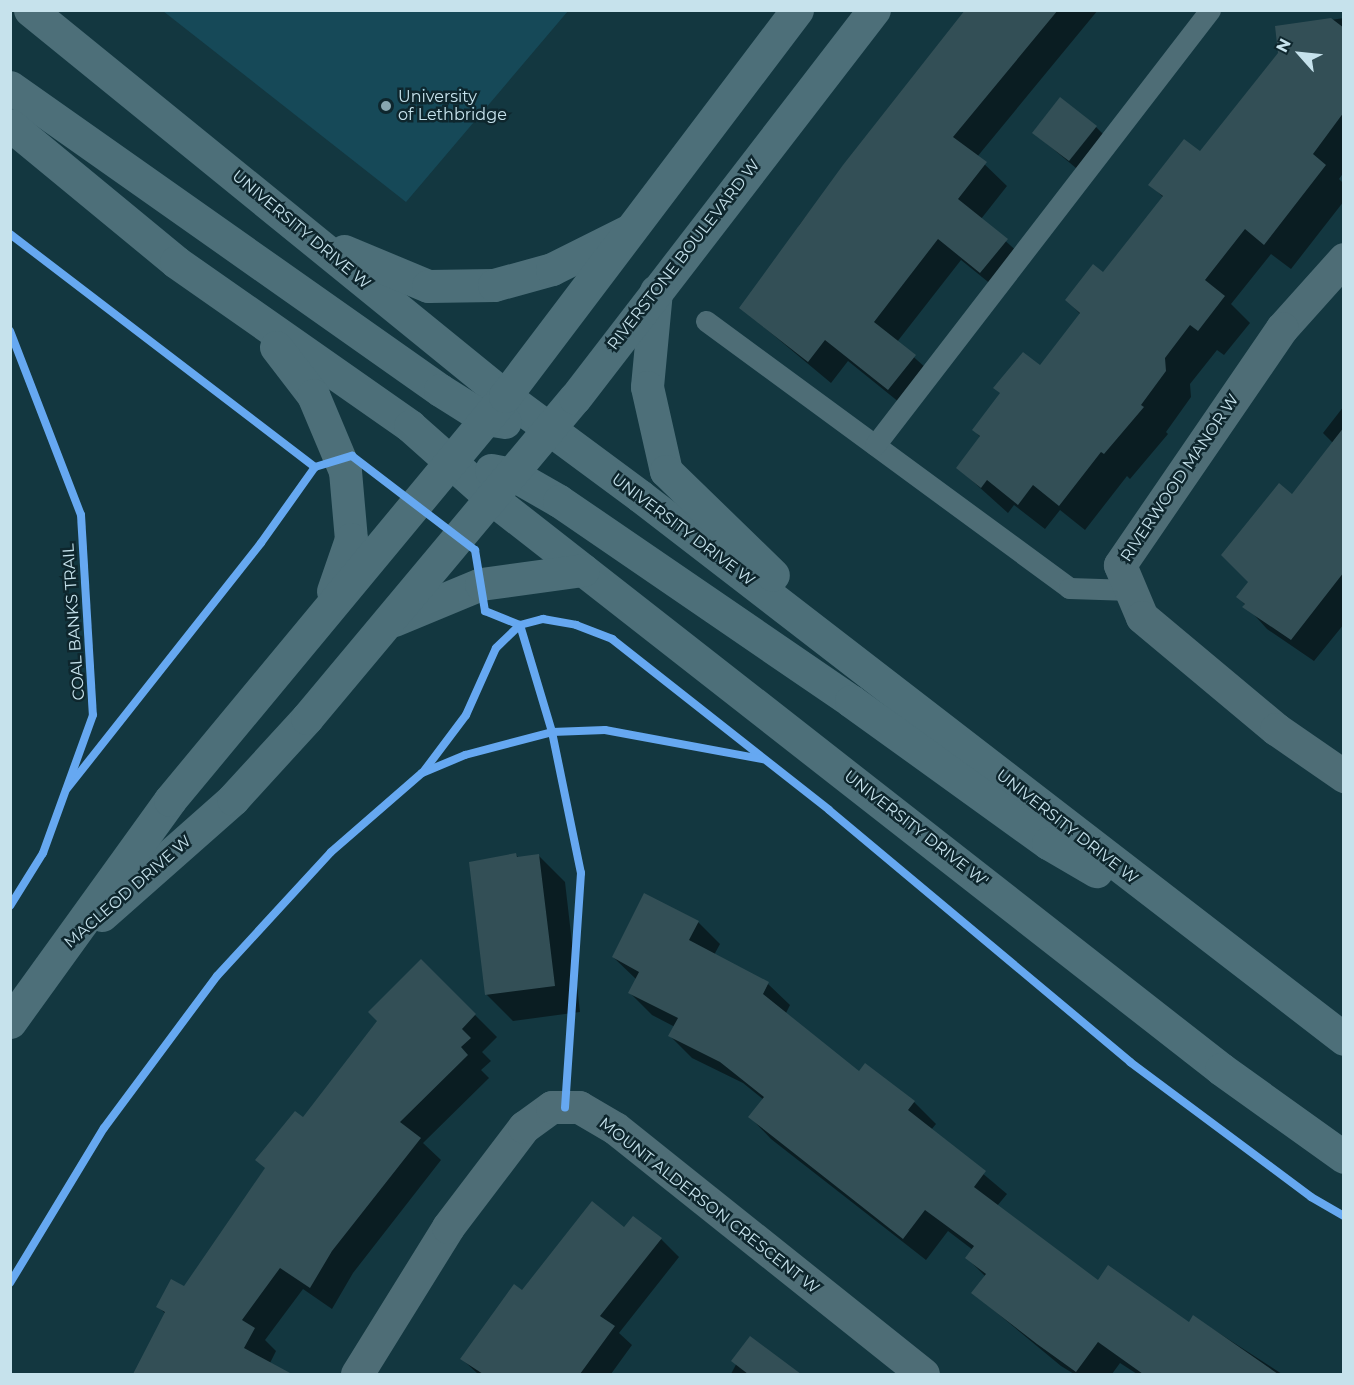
<!DOCTYPE html>
<html>
<head>
<meta charset="utf-8">
<style>
  body { margin:0 }
  #map { position:relative; width:1354px; height:1385px; overflow:hidden; background:#133740; font-family:Montserrat,sans-serif }
  div>[style] { position:absolute }
  .built>* { inset:0; background:#164958 }
  .shadow>* { inset:0; background:#0007 }
  .building>* { inset:0; background:#334f56 }
  .lane>* { height:21px; margin:-10.5px; padding:0 10.5px; transform-origin:10.5px; border-radius:10.5px; background:#4e6d76 }
  .street>* { height:33px; margin:-16.5px; padding:0 16.5px; transform-origin:16.5px; border-radius:16.5px; background:#4e6d76 }
  .secondary>* { height:33px; margin:-16.5px; padding:0 16.5px; transform-origin:16.5px; border-radius:16.5px; background:#4d6f79 }
  .cycleway>* { height:8px; margin:-4px; padding:0 4px; transform-origin:4px; border-radius:4px; background:#66a8f1 }
  .dots>* { width:16px; height:16px; translate:-50% -50%; box-sizing:border-box; border:3px solid #0e262d; border-radius:50% }
  span { translate:-50% -50%; white-space:nowrap; text-align:center; line-height:1.15; -webkit-text-stroke:5px #0e262d; paint-order:stroke }
  .poi-label { font-size:16px; color:#c6e2ec }
  .left { translate:0 -50%; text-align:left }
  .street-label { font-size:16px; color:#c6e2ec }
  .frame { position:absolute; inset:0; border:12px solid #c6e2ec; pointer-events:none }
  .north { position:absolute; left:1270px; top:24px; width:60px; height:60px; -webkit-text-stroke:4px #0e262d; paint-order:stroke; rotate:297deg; font-size:16px; font-weight:700; line-height:24px; text-align:center; color:#c6e2ec }
  .north::after { content:''; display:block; margin:auto; width:21px; height:27px; background:#c6e2ec; clip-path:polygon(50% 0,100% 100%,50% 72%,0 100%) }
</style>
</head>
<body>
<div id="map">
  <div class="built">
    <i style="clip-path:polygon(163px 11px,568px 11px,406px 202px)"></i>
  </div>
  <div class="shadow">
    <i style="clip-path:polygon(967px 10px,1098px 10px,977px 157px,1007px 186px,981px 219px,1029px 262px,1003px 294px,961px 260px,897px 342px,937px 378px,910px 411px,848px 361px,831px 383px,741px 308px,788px 246px,800px 224px)"></i>
    <i style="clip-path:polygon(1344px 18px,1344px 172px,1339px 179px,1344px 184px,1344px 201px,1291px 269px,1271px 254px,1231px 304px,1250px 323px,1224px 355px,1217px 350px,1190px 384px,1191px 397px,1166px 432px,1168px 434px,1130px 479px,1127px 476px,1085px 530px,1060px 510px,1045px 529px,1014px 505px,1008px 513px,958px 468px,981px 438px,974px 430px,1040px 367px,1081px 315px,1067px 300px,1103px 274px,1164px 198px,1150px 184px,1200px 153px,1280px 53px,1277px 28px)"></i>
    <i style="clip-path:polygon(1096px 127px,1114px 145px,1088px 178px,1034px 133px)"></i>
    <i style="clip-path:polygon(1344px 406px,1344px 624px,1314px 661px,1267px 629px,1238px 597px,1250px 582px,1292px 496px,1333px 443px,1323px 433px)"></i>
    <i style="clip-path:polygon(515px 854px,519px 858px,538px 855px,565px 882px,580px 1012px,513px 1021px,486px 994px)"></i>
    <i style="clip-path:polygon(698px 922px,720px 944px,714px 955px,768px 984px,790px 1005px,786px 1013px,859px 1073px,866px 1065px,914px 1102px,936px 1124px,931px 1130px,1007px 1194px,997px 1206px,1098px 1282px,1189px 1324px,1194px 1317px,1282px 1374px,1137px 1374px,1120px 1363px,1112px 1374px,1074px 1374px,1061px 1366px,973px 1293px,986px 1277px,967px 1258px,973px 1250px,948px 1231px,926px 1260px,771px 1139px,750px 1117px,764px 1100px,743px 1083px,692px 1058px,670px 1036px,675px 1027px,652px 1015px,630px 993px,637px 980px,613px 957px)"></i>
    <i style="clip-path:polygon(421px 961px,497px 1037px,482px 1052px,491px 1061px,481px 1070px,489px 1078px,423px 1143px,441px 1160px,353px 1273px,332px 1309px,303px 1289px,265px 1340px,276px 1351px,269px 1365px,279px 1374px,134px 1374px,166px 1314px,158px 1307px,185px 1288px)"></i>
    <i style="clip-path:polygon(624px 1229px,661px 1239px,679px 1257px,619px 1333px,632px 1345px,611px 1374px,478px 1374px,462px 1359px,522px 1292px)"></i>
    <i style="clip-path:polygon(750px 1338px,799px 1374px,731px 1374px)"></i>
  </div>
  <div class="building">
    <i style="clip-path:polygon(965px 10px,1058px 10px,953px 137px,987px 162px,958px 199px,1008px 239px,980px 273px,938px 239px,874px 322px,916px 355px,888px 390px,825px 340px,808px 362px,739px 308px,843px 165px)"></i>
    <i style="clip-path:polygon(1331px 18px,1344px 28px,1344px 112px,1313px 154px,1326px 165px,1264px 245px,1245px 229px,1205px 280px,1225px 296px,1198px 331px,1190px 325px,1165px 358px,1166px 371px,1141px 405px,1144px 407px,1104px 454px,1101px 452px,1059px 506px,1033px 485px,1018px 505px,987px 480px,981px 488px,956px 468px,980px 436px,972px 430px,1000px 393px,993px 388px,1023px 352px,1040px 365px,1080px 313px,1065px 300px,1093px 264px,1103px 272px,1163px 196px,1148px 185px,1184px 139px,1200px 151px,1278px 53px,1275px 26px)"></i>
    <i style="clip-path:polygon(1060px 97px,1097px 126px,1069px 161px,1032px 133px)"></i>
    <i style="clip-path:polygon(1344px 427px,1344px 572px,1291px 640px,1242px 607px,1245px 604px,1236px 597px,1248px 582px,1221px 555px,1279px 483px,1292px 494px)"></i>
    <i style="clip-path:polygon(516px 853px,517px 857px,539px 854px,555px 986px,485px 995px,469px 862px)"></i>
    <i style="clip-path:polygon(644px 893px,699px 921px,689px 940px,769px 982px,763px 994px,859px 1071px,865px 1063px,915px 1101px,908px 1110px,986px 1171px,974px 1187px,1098px 1280px,1108px 1265px,1189px 1322px,1193px 1315px,1278px 1374px,1143px 1374px,1098px 1342px,1076px 1372px,1037px 1344px,971px 1293px,986px 1274px,965px 1258px,974px 1246px,925px 1210px,903px 1239px,748px 1117px,764px 1097px,720px 1062px,668px 1036px,678px 1018px,628px 993px,639px 972px,612px 957px)"></i>
    <i style="clip-path:polygon(421px 959px,476px 1014px,462px 1029px,471px 1038px,461px 1047px,468px 1055px,400px 1122px,421px 1138px,332px 1251px,310px 1288px,280px 1268px,242px 1320px,255px 1328px,244px 1348px,292px 1374px,133px 1374px,165px 1312px,156px 1307px,171px 1279px,184px 1286px,265px 1168px,255px 1160px,295px 1111px,303px 1117px,377px 1021px,368px 1012px)"></i>
    <i style="clip-path:polygon(592px 1201px,624px 1227px,633px 1216px,662px 1238px,600px 1316px,615px 1326px,580px 1374px,483px 1374px,460px 1359px,514px 1284px,522px 1290px)"></i>
    <i style="clip-path:polygon(750px 1336px,801px 1374px,748px 1374px,731px 1361px)"></i>
  </div>
  <div class="lane">
    <i style="left:706px;top:321px;width:451px;rotate:36.3deg"></i>
    <i style="left:1069px;top:588px;width:62px;rotate:1.8deg"></i>
    <i style="left:875px;top:445px;width:549px;rotate:-52.4deg"></i>
  </div>
  <div class="street">
    <i style="left:1344px;top:259px;width:93px;rotate:131.9deg"></i>
    <i style="left:1282px;top:328px;width:287px;rotate:124.4deg"></i>
    <i style="left:1120px;top:565px;width:56px;rotate:67.1deg"></i>
    <i style="left:1142px;top:617px;width:175px;rotate:39.9deg"></i>
    <i style="left:1276px;top:729px;width:83px;rotate:34.7deg"></i>
    <i style="left:357px;top:1374px;width:173px;rotate:-58.2deg"></i>
    <i style="left:448px;top:1227px;width:126px;rotate:-52.8deg"></i>
    <i style="left:524px;top:1127px;width:34px;rotate:-36deg"></i>
    <i style="left:552px;top:1107px;width:27px"></i>
    <i style="left:579px;top:1107px;width:42px;rotate:30.3deg"></i>
    <i style="left:615px;top:1128px;width:394px;rotate:38.6deg"></i>
  </div>
  <div class="secondary">
    <i style="left:30px;top:10px;width:612px;rotate:39.1deg"></i>
    <i style="left:505px;top:396px;width:168px;rotate:36.5deg"></i>
    <i style="left:640px;top:496px;width:889px;rotate:37.64deg"></i>
    <i style="left:10px;top:87px;width:526px;rotate:35.17deg"></i>
    <i style="left:440px;top:390px;width:54px;rotate:32.2deg"></i>
    <i style="left:486px;top:419px;width:19px;rotate:9deg"></i>
    <i style="left:10px;top:125px;width:215px;rotate:39.5deg"></i>
    <i style="left:176px;top:262px;width:286px;rotate:35deg"></i>
    <i style="left:410px;top:426px;width:108px;rotate:41.6deg"></i>
    <i style="left:491px;top:498px;width:927px;rotate:38.03deg"></i>
    <i style="left:1221px;top:1069px;width:151px;rotate:35.6deg"></i>
    <i style="left:344px;top:251px;width:91px;rotate:22.6deg"></i>
    <i style="left:428px;top:286px;width:66px;rotate:-0.9deg"></i>
    <i style="left:494px;top:285px;width:60px;rotate:-15.4deg"></i>
    <i style="left:552px;top:269px;width:85px;rotate:-26.6deg"></i>
    <i style="left:656px;top:291px;width:96px;rotate:95.4deg"></i>
    <i style="left:647px;top:387px;width:86px;rotate:77.3deg"></i>
    <i style="left:666px;top:471px;width:149px;rotate:44.2deg"></i>
    <i style="left:276px;top:347px;width:61px;rotate:52.4deg"></i>
    <i style="left:313px;top:395px;width:82px;rotate:67.2deg"></i>
    <i style="left:345px;top:471px;width:68px;rotate:85deg"></i>
    <i style="left:351px;top:539px;width:55px;rotate:109.1deg"></i>
    <i style="left:491px;top:470px;width:21px;rotate:11deg"></i>
    <i style="left:512px;top:474px;width:54px;rotate:29.9deg"></i>
    <i style="left:559px;top:501px;width:354px;rotate:34.4deg"></i>
    <i style="left:851px;top:701px;width:243px;rotate:35.8deg"></i>
    <i style="left:1048px;top:843px;width:56px;rotate:30.3deg"></i>
    <i style="left:394px;top:620px;width:94px;rotate:-22.5deg"></i>
    <i style="left:481px;top:584px;width:103px;rotate:-7.8deg"></i>
    <i style="left:102px;top:915px;width:175px;rotate:-41.5deg"></i>
    <i style="left:233px;top:799px;width:110px;rotate:-47.6deg"></i>
    <i style="left:307px;top:718px;width:417px;rotate:-50.1deg"></i>
    <i style="left:575px;top:398px;width:490px;rotate:-52.4deg"></i>
    <i style="left:10px;top:1022px;width:274px;rotate:-54.2deg"></i>
    <i style="left:170px;top:800px;width:525px;rotate:-50.33deg"></i>
    <i style="left:505px;top:396px;width:484px;rotate:-52.9deg"></i>
  </div>
  <div class="cycleway">
    <i style="left:10px;top:234px;width:384px;rotate:37.4deg"></i>
    <i style="left:315px;top:467px;width:93px;rotate:125.4deg"></i>
    <i style="left:261px;top:543px;width:313px;rotate:128.3deg"></i>
    <i style="left:10px;top:331px;width:197px;rotate:68.9deg"></i>
    <i style="left:81px;top:515px;width:200px;rotate:86.6deg"></i>
    <i style="left:93px;top:715px;width:147px;rotate:109.9deg"></i>
    <i style="left:43px;top:853px;width:62px;rotate:121.9deg"></i>
    <i style="left:315px;top:467px;width:39px;rotate:-17deg"></i>
    <i style="left:352px;top:456px;width:155px;rotate:37.4deg"></i>
    <i style="left:475px;top:550px;width:62px;rotate:80.7deg"></i>
    <i style="left:485px;top:611px;width:38px;rotate:22deg"></i>
    <i style="left:520px;top:625px;width:24px;rotate:-15deg"></i>
    <i style="left:543px;top:619px;width:34px;rotate:10deg"></i>
    <i style="left:576px;top:625px;width:39px;rotate:21deg"></i>
    <i style="left:612px;top:639px;width:276px;rotate:38.2deg"></i>
    <i style="left:829px;top:810px;width:393px;rotate:39.9deg"></i>
    <i style="left:1130px;top:1062px;width:226px;rotate:36.7deg"></i>
    <i style="left:1311px;top:1197px;width:38px;rotate:30deg"></i>
    <i style="left:424px;top:771px;width:70px;rotate:-53.1deg"></i>
    <i style="left:466px;top:715px;width:73px;rotate:-65.9deg"></i>
    <i style="left:496px;top:648px;width:33px;rotate:-44deg"></i>
    <i style="left:520px;top:625px;width:112px;rotate:73.3deg"></i>
    <i style="left:552px;top:732px;width:144px;rotate:78.4deg"></i>
    <i style="left:581px;top:873px;width:235px;rotate:93.9deg"></i>
    <i style="left:10px;top:1283px;width:181px;rotate:-58.8deg"></i>
    <i style="left:104px;top:1128px;width:189px;rotate:-53.4deg"></i>
    <i style="left:217px;top:976px;width:168px;rotate:-47.4deg"></i>
    <i style="left:331px;top:852px;width:121px;rotate:-41deg"></i>
    <i style="left:422px;top:773px;width:47px;rotate:-22.7deg"></i>
    <i style="left:465px;top:755px;width:90px;rotate:-14.8deg"></i>
    <i style="left:552px;top:732px;width:53px;rotate:-2.2deg"></i>
    <i style="left:605px;top:730px;width:160px;rotate:10.5deg"></i>
  </div>
  <div class="dots">
    <i style="left:386px;top:106px;background:#87a6b0"></i>
  </div>
  <div class="poi-label">
    <span class="left" style="left:398px;top:106px">University<br>of Lethbridge</span>
  </div>
  <div class="street-label">
    <span style="left:301px;top:230px;rotate:40deg">UNIVERSITY DRIVE W</span>
    <span style="left:684px;top:255px;rotate:-52deg">RIVERSTONE BOULEVARD W</span>
    <span style="left:1180px;top:478px;rotate:-56deg">RIVERWOOD MANOR W</span>
    <span style="left:683px;top:530px;rotate:37deg">UNIVERSITY DRIVE W</span>
    <span style="left:74px;top:622px;rotate:-94deg">COAL BANKS TRAIL</span>
    <span style="left:1067px;top:827px;rotate:38deg">UNIVERSITY DRIVE W</span>
    <span style="left:916px;top:829px;rotate:38deg">UNIVERSITY DRIVE W'</span>
    <span style="left:128px;top:892px;rotate:-41deg">MACLEOD DRIVE W</span>
    <span style="left:709px;top:1206px;rotate:38deg">MOUNT ALDERSON CRESCENT W</span>
  </div>
  <div class="frame"></div>
  <div class="north">N</div>
</div>
</body>
</html>
